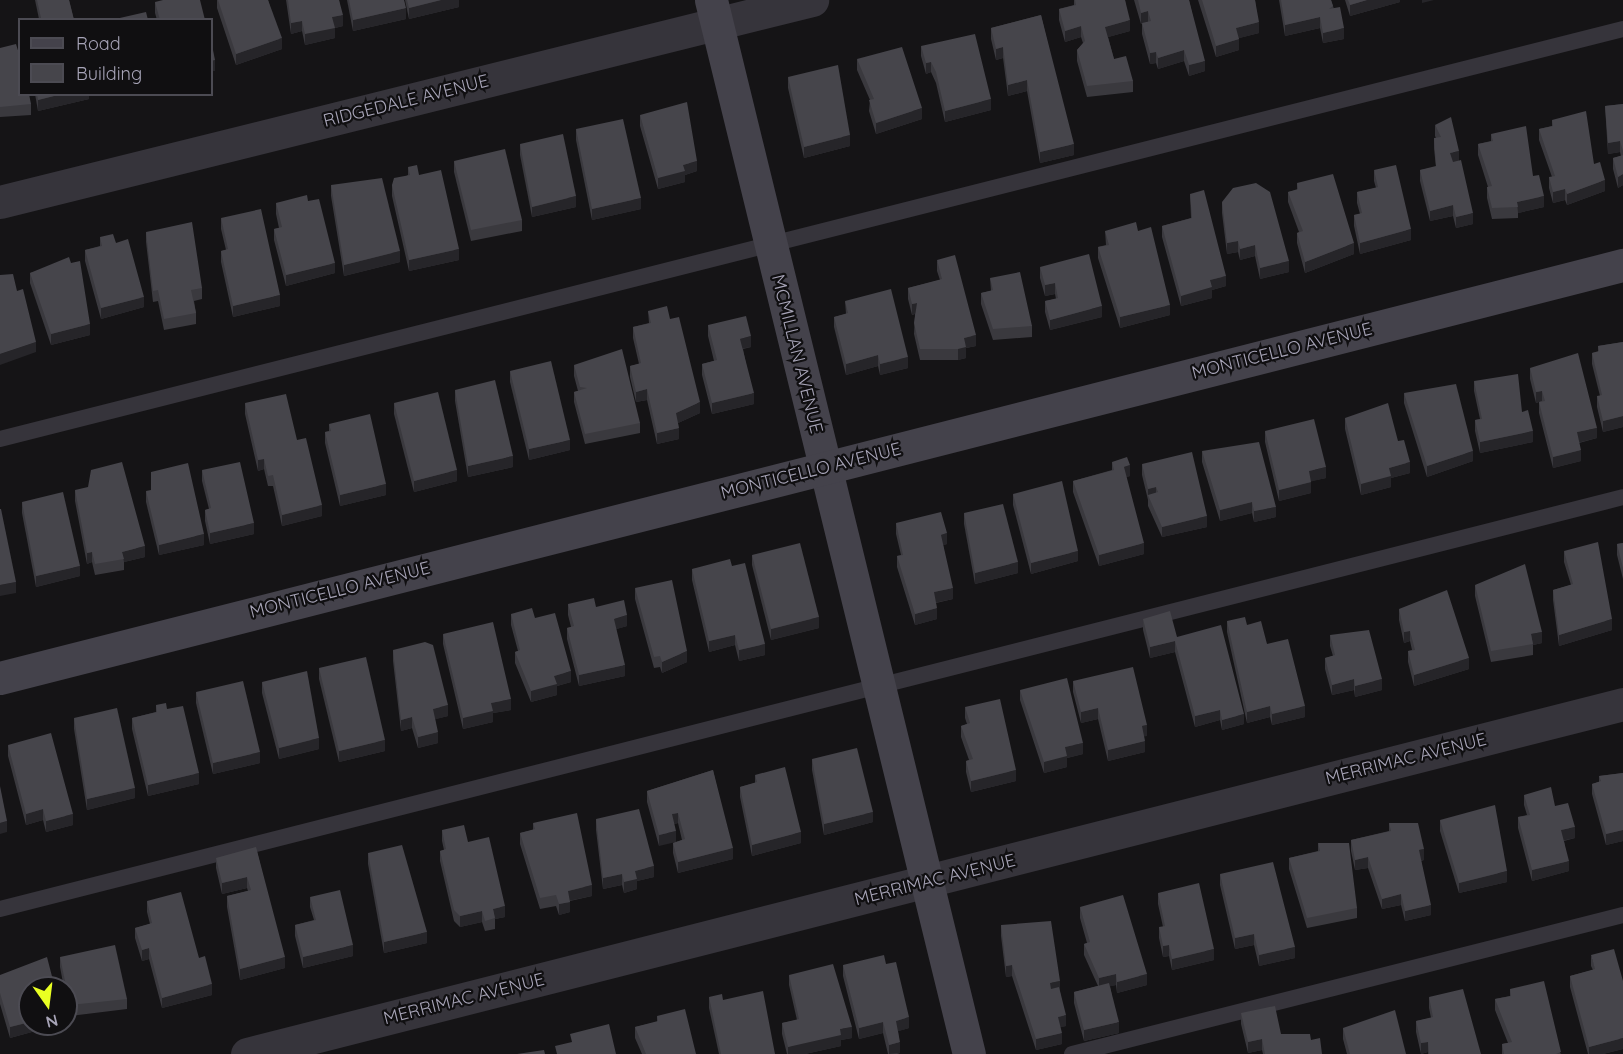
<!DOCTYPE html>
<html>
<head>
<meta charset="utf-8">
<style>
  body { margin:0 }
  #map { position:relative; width:1623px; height:1054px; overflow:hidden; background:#151416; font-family:Quicksand,sans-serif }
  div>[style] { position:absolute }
  .lane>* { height:16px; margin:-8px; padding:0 8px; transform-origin:8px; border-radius:8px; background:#36343b }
  .street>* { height:33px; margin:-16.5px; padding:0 16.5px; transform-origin:16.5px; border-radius:16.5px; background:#36343b }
  .secondary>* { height:33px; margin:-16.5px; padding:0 16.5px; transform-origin:16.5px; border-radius:16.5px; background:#44424b }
  .wall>* { inset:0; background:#3a393e }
  .shaded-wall>* { inset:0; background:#262529 }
  .building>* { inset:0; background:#46454b }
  span { translate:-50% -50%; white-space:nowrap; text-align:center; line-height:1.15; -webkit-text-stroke:4.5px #100f11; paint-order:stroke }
  .street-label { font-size:18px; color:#a7a4b7 }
  .legend { position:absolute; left:18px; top:18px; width:195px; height:78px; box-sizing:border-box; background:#100f11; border:2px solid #4c4b53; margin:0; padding:8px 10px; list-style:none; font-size:18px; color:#a7a4b7 }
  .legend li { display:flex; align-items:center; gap:12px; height:30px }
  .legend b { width:30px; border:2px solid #4c4b53 }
  .north { position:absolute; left:18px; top:976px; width:60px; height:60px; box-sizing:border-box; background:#100f11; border:2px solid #4c4b53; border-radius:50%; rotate:166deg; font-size:16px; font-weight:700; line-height:24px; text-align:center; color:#a7a4b7 }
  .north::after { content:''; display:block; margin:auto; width:21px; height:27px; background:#e9ff23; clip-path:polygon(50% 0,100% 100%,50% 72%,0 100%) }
</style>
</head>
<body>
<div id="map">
  <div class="lane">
    <i style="left:0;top:439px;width:1674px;rotate:-14.18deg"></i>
    <i style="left:0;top:909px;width:1674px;rotate:-14.24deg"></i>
    <i style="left:1072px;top:1054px;width:568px;rotate:-14.16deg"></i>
  </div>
  <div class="street">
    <i style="left:0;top:202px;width:837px;rotate:-13.97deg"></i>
    <i style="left:247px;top:1054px;width:1420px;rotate:-14.27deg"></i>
  </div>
  <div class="secondary">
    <i style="left:711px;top:0;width:1085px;rotate:76.25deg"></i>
    <i style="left:0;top:678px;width:1675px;rotate:-14.28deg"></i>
  </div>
  <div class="wall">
    <i style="clip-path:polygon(35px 0,69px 0,74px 20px,39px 19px)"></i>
    <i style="clip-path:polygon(217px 0,268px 0,282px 49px,236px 65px,217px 8px)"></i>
    <i style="clip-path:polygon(286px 0,339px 0,343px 26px,335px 28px,335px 38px,305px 45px,302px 31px,291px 34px)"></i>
    <i style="clip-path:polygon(347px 0,404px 0,406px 19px,353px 31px)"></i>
    <i style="clip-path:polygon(405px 0,459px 0,459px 7px,409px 19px)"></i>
    <i style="clip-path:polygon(1074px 0,1125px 0,1130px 31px,1108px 37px,1114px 59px,1133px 81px,1133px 92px,1087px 97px,1077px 61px,1077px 50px,1083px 43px,1081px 37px,1065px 42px,1059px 20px,1059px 9px,1074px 5px)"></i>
    <i style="clip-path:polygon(1134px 0,1189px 0,1205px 71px,1189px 76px,1184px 61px,1158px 69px,1156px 63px,1150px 64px,1142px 34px,1142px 24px,1141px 24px)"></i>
    <i style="clip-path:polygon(1198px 0,1255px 0,1259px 33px,1239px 38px,1239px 50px,1216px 57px)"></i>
    <i style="clip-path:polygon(1279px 0,1331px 0,1344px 39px,1323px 43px,1320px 28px,1285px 36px)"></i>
    <i style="clip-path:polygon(1345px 0,1400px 0,1400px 2px,1350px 16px)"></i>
    <i style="clip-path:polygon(155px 2px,205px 20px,157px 20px,155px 13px)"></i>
    <i style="clip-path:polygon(1041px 15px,1074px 155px,1040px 163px,1027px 91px,1008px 96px,1003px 58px,996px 60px,991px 39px,991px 28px)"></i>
    <i style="clip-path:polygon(921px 46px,991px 110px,945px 122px,936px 83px,931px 72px,926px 74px,921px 56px)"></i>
    <i style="clip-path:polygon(0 48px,31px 104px,31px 115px,0 117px)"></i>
    <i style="clip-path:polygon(857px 59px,922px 119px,876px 134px,869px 111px,870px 100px,857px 70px)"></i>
    <i style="clip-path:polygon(788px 77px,850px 146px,804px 158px,788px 88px)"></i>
    <i style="clip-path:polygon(35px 94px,89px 94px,89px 99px,38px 111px)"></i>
    <i style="clip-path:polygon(1623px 104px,1623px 185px,1618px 188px,1613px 169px,1613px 158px,1621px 156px,1620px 152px,1608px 154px,1605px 106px)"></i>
    <i style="clip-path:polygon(640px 115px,697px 171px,685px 175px,685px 182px,658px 189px,640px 126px)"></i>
    <i style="clip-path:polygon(1552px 120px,1594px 164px,1605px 191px,1567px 205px,1565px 200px,1553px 203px,1549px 188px,1549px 177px,1552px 177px,1539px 140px,1539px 129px,1552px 126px)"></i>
    <i style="clip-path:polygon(1435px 125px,1459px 161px,1473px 224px,1456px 228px,1453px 216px,1430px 221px,1420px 181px,1420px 170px,1436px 167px,1434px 149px,1434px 138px,1436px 138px,1435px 136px)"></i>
    <i style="clip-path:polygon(576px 129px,641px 209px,592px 220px,576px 140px)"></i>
    <i style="clip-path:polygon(1491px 134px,1533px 176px,1544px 207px,1518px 213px,1518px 218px,1492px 219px,1487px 198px,1487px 187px,1488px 187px,1478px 155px,1478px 144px,1491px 141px)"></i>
    <i style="clip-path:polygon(520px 144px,576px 207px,532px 217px,520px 155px)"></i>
    <i style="clip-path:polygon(454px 161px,522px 220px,522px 231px,471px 241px,454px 172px)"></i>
    <i style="clip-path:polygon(408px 167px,419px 175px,459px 260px,409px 271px,392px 196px,392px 185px,408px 175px)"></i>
    <i style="clip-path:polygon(1374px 170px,1411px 240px,1360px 254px,1354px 226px,1354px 215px,1360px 214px,1357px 203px,1357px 192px,1376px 188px,1374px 181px)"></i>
    <i style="clip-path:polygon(1297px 183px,1354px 254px,1305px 273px,1297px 243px,1297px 233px,1299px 232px,1288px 202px,1288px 192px,1297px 190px)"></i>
    <i style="clip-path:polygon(331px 185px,400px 262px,344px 276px,331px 196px)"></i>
    <i style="clip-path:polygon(1190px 194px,1226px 286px,1212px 290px,1212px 298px,1181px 306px,1162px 237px,1162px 226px,1191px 218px)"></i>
    <i style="clip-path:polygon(308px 201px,335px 273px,286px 286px,274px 240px,274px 229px,279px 228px,276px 214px,276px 203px)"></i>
    <i style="clip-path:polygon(1222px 202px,1289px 272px,1260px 279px,1255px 256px,1240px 260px,1238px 252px,1227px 254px,1222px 213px)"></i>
    <i style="clip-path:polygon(221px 218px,280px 306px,233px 317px,221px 262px,221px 251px,226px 250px,221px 229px)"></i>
    <i style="clip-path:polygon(1105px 231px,1138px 231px,1170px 315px,1120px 328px,1098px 258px,1098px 247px,1106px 245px)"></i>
    <i style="clip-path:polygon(146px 232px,202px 288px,202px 299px,194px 301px,196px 313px,196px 324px,164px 330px,158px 301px,153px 302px,146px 242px)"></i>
    <i style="clip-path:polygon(100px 237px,116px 243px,144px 307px,101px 319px,85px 261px,85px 250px,100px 246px)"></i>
    <i style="clip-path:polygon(937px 260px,976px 346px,966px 348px,966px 358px,958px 360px,920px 360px,914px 334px,915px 314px,912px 315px,908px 299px,908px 288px,940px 280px,937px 271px)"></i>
    <i style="clip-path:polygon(71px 263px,90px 335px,51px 345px,30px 283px,30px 273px)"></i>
    <i style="clip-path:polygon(1040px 267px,1102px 317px,1050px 330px,1045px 312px,1045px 301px,1056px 299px,1055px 294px,1045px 296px,1040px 278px)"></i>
    <i style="clip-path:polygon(990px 278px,1032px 326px,1032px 337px,993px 340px,981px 304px,981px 293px,991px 291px)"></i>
    <i style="clip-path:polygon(845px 301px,908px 368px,880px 375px,878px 366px,846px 375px,834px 327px,834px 317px,846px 314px)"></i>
    <i style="clip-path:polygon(648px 311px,670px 319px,700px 413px,678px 423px,679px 439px,657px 444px,647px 400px,636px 402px,630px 377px,630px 366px,639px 364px,633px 338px,633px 327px,649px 323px)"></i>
    <i style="clip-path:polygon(708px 325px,751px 347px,743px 349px,754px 404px,712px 414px,702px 375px,702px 364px,714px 361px,708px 336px)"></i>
    <i style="clip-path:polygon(1623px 342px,1623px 427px,1603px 432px,1597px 407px,1597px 396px,1600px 396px,1592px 364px,1592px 353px,1598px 352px,1598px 346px)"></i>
    <i style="clip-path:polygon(574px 365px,640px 423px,640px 433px,585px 444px,574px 402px,574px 392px,578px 391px,574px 376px)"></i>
    <i style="clip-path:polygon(1530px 368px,1597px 438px,1579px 443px,1581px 461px,1553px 468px,1539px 413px,1539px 402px,1536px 403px,1530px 379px)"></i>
    <i style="clip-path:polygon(510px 371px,570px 450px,529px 460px,510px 382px)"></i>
    <i style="clip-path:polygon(1474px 381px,1522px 412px,1533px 442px,1480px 453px,1475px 431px,1475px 420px,1480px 419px,1474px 391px)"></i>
    <i style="clip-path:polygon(455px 390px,513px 467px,468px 477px,455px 401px)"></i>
    <i style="clip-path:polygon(1404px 393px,1473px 461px,1427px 477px,1404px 403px)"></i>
    <i style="clip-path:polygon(245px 403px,297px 440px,322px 516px,282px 526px,273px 486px,268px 486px,264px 469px,258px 471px,245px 414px)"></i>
    <i style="clip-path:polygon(394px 403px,457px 481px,414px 492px,394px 414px)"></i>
    <i style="clip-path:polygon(1345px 418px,1398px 441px,1410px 473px,1391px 478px,1391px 487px,1361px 495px,1345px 429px)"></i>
    <i style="clip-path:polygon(329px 424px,386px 495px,340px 506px,325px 443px,325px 432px,329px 431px)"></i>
    <i style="clip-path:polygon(1265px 431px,1326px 478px,1311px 481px,1311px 493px,1279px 501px,1265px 442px)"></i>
    <i style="clip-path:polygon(1202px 451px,1276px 517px,1254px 522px,1252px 513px,1220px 521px,1202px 462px)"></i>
    <i style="clip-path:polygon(1112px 462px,1130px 476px,1126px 477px,1144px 554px,1099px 566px,1073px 492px,1073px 481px,1112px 470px)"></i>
    <i style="clip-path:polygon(1142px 464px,1207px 527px,1162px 537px,1148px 506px,1148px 500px,1142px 475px)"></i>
    <i style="clip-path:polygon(202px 470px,254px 534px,210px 544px,205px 521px,205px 510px,209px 509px,202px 481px)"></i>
    <i style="clip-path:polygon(75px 490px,145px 557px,124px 562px,124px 570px,95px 575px,92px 562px,87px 564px,75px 501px)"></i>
    <i style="clip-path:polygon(146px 491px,204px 545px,159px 555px,146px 502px)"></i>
    <i style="clip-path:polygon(1013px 494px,1078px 561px,1031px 574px,1013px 505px)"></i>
    <i style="clip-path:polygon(22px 502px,80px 576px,36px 587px,22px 513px)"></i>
    <i style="clip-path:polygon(964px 513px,1018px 573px,975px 584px,964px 524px)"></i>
    <i style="clip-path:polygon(896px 523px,947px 544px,943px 545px,953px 599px,936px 603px,937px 619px,915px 625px,897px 567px,897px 556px,901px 555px,896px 534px)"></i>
    <i style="clip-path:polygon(1623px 543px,1623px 579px,1617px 555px,1617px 544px)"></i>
    <i style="clip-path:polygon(1564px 551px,1612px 630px,1559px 646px,1553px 600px,1553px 590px,1571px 585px,1564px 562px)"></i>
    <i style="clip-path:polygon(752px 555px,819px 628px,771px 640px,752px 565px)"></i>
    <i style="clip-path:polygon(732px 566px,765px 655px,739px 661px,735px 645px,709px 652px,692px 580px,692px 569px)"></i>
    <i style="clip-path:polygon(1475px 585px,1542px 643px,1533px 645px,1533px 655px,1491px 662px,1475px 596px)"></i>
    <i style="clip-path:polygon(635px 588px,687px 662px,662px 673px,660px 667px,654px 668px,635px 599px)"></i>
    <i style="clip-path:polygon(568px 604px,596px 607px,627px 626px,616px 629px,625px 676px,579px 686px,567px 639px,567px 628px,571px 627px,568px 615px)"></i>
    <i style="clip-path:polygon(1399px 609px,1469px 669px,1414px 686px,1408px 662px,1408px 651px,1412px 650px,1410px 641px,1404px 643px,1399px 620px)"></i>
    <i style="clip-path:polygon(511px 614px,535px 618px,571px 682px,557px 686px,557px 695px,531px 702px,515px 663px,515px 652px,518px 651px,511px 625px)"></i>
    <i style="clip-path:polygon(1143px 619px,1177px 637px,1244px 724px,1222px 730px,1220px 720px,1195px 727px,1175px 652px,1150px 658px,1143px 630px)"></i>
    <i style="clip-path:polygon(1227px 621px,1247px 625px,1267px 644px,1305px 717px,1272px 725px,1270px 717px,1247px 723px,1227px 632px)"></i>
    <i style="clip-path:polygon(443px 634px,511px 710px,493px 713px,493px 722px,463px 729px,443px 644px)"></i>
    <i style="clip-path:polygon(1330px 635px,1382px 690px,1355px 697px,1354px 690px,1332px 695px,1325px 669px,1325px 658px,1333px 656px,1330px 646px)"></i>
    <i style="clip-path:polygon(393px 650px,448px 716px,435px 719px,438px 743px,418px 748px,412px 728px,401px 731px,393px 661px)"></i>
    <i style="clip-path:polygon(319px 668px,385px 751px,339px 762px,319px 679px)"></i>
    <i style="clip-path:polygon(1073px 681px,1147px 736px,1144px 736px,1145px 752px,1108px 761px,1098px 719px,1081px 723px,1073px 692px)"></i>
    <i style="clip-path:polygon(262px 682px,319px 749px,279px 759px,262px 693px)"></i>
    <i style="clip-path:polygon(1020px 690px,1083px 754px,1067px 758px,1067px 767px,1044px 773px,1020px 700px)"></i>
    <i style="clip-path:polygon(196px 692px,260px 763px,213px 774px,196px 703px)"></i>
    <i style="clip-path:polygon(156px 705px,167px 709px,199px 784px,148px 796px,132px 729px,132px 718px,156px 712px)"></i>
    <i style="clip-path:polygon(965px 707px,1016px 781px,971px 792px,966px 772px,966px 761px,969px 760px,961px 737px,961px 726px,967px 724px,965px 718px)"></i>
    <i style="clip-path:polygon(74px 718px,135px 798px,87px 810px,74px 729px)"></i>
    <i style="clip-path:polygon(8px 745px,73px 825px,46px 832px,43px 820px,26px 825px,8px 756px)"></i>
    <i style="clip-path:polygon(812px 759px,873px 822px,824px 835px,812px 770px)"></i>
    <i style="clip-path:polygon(713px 770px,733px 859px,678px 873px,673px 853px,673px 843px,682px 840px,678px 823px,674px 824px,659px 846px,647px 802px,647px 791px)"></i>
    <i style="clip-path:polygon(1623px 773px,1623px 841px,1606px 845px,1592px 794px,1592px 784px,1599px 782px,1599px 776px)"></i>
    <i style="clip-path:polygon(755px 775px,801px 843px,752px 856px,740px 797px,740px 787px,755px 783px)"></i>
    <i style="clip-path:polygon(1524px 795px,1555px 806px,1575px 838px,1564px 841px,1569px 871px,1532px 881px,1518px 828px,1518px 817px,1527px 815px,1524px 805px)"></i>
    <i style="clip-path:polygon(596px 819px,654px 877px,637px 881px,637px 889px,624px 893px,622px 885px,603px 889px,596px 830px)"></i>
    <i style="clip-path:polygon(1440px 820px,1507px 882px,1459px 893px,1440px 831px)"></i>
    <i style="clip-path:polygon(533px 823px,592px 896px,570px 901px,570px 912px,559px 915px,556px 906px,540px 909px,520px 844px,520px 833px,533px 830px)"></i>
    <i style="clip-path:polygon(1389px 823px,1424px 860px,1421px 861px,1431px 915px,1405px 921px,1401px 905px,1382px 909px,1368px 868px,1355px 870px,1351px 851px,1351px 840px,1389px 831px)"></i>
    <i style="clip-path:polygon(442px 830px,468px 842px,505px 917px,495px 919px,495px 929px,485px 931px,482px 922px,460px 927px,454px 921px,440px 861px,440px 851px,444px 850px,442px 841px)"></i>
    <i style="clip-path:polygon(1318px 843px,1357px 908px,1357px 918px,1307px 928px,1289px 869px,1289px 858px,1318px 851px)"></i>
    <i style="clip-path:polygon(256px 847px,285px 968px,240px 980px,227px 907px,227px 896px,248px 891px,247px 888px,222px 894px,216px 868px,216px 858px)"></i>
    <i style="clip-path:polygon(368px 853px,427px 943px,384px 953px,368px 864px)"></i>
    <i style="clip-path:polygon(1220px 874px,1295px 958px,1259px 966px,1254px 945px,1235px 949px,1220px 885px)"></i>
    <i style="clip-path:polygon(1158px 893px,1214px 960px,1172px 970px,1169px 956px,1163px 957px,1159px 938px,1159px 927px,1163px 927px,1158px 904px)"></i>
    <i style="clip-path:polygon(310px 897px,353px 956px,303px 968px,295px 936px,295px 925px,314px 920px,310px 907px)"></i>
    <i style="clip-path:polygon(147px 901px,199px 958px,212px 995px,162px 1008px,149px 959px,142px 961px,135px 938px,135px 928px,150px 924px,147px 912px)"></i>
    <i style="clip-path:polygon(1080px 907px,1147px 985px,1117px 993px,1116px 985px,1110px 986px,1119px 1033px,1084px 1041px,1074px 1003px,1074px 992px,1098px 986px,1084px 955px,1084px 944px,1087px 943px,1080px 918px)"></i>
    <i style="clip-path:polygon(1001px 925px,1060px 992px,1066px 1026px,1060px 1027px,1062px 1044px,1036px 1050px,1012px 976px,1006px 977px,1001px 936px)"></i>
    <i style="clip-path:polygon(1591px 955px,1623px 1049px,1603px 1054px,1588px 1054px,1570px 987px,1570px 976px,1593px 970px,1591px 966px)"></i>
    <i style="clip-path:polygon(60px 957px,127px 999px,127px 1009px,70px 1016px,66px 996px,66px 988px,64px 988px,60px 967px)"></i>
    <i style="clip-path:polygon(886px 964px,909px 1028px,898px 1031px,900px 1053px,897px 1054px,888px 1054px,883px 1033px,859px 1039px,843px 976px,843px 965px)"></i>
    <i style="clip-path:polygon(0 975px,30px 1024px,61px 1024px,10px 1038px,0 1004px)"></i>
    <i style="clip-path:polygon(789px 975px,852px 1038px,841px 1040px,841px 1046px,805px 1054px,787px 1054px,782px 1034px,782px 1023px,797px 1020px,789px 985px)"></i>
    <i style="clip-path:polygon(1510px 989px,1561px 1054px,1502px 1054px,1502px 1044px,1508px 1043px,1495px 1010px,1495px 999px,1510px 996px)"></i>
    <i style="clip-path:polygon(709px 997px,723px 1000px,775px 1054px,719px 1054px,709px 1008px)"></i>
    <i style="clip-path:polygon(1429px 997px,1481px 1054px,1428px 1054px,1428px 1052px,1421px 1054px,1416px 1032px,1416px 1021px,1431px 1018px,1429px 1008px)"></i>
    <i style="clip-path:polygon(1241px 1013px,1281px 1034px,1311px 1040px,1322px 1054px,1263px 1054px,1262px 1050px,1248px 1053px,1241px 1024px)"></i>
    <i style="clip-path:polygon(657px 1016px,696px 1054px,642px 1054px,635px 1038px,635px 1027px,657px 1022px)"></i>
    <i style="clip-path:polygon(1343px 1028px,1406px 1054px,1347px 1054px,1343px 1039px)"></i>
  </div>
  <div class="shaded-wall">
    <i style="clip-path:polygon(441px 0,459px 0,459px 7px,409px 19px,409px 8px)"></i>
    <i style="clip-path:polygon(1367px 0,1400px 0,1400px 2px,1350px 16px,1350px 5px)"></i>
    <i style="clip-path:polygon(1422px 0,1434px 0,1422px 3px)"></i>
    <i style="clip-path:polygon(406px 8px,406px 19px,353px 31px,353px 20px)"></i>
    <i style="clip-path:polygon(1148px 11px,1148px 22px,1141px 24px,1141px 13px)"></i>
    <i style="clip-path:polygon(343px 15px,343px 26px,335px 28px,335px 38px,305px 45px,305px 34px,332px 17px)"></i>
    <i style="clip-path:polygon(1320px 17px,1320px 28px,1285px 36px,1285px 25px)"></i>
    <i style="clip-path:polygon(1130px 20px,1130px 31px,1105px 38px,1105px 27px)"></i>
    <i style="clip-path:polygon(302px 21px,302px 31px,291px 34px,291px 23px)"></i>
    <i style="clip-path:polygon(1259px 22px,1259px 33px,1236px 39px,1236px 28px)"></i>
    <i style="clip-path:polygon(1081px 26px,1081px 37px,1065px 42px,1065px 31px)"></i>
    <i style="clip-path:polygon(1344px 28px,1344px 39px,1323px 43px,1323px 33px)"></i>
    <i style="clip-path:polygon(282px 38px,282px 49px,236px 65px,236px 54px)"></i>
    <i style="clip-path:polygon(1239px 39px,1239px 50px,1216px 57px,1216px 46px)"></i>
    <i style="clip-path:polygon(1003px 47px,1003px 58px,996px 60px,996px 49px)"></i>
    <i style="clip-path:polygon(1184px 50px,1184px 61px,1158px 69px,1158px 58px)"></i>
    <i style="clip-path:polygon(1156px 52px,1156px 63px,1150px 64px,1150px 53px)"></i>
    <i style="clip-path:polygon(215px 60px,215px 71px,212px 71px,212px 61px)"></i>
    <i style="clip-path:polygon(1205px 61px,1205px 71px,1189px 76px,1189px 65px)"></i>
    <i style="clip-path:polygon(931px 62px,931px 72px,926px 74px,926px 63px)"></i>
    <i style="clip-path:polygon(1027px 80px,1027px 91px,1008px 96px,1008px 85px)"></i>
    <i style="clip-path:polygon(62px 94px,89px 94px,89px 99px,38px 111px,38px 100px)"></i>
    <i style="clip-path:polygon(991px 99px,991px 110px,945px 122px,945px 111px)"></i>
    <i style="clip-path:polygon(922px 108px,922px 119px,876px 134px,876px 123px)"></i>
    <i style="clip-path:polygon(850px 135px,850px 146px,804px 158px,804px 147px)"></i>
    <i style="clip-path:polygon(1620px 141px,1620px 152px,1608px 154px,1608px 143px)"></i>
    <i style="clip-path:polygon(1074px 144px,1074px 155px,1040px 163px,1040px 152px)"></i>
    <i style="clip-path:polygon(1459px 151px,1459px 161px,1450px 164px,1450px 153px)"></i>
    <i style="clip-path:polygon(697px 161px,697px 171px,685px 175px,685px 182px,658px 189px,658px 178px,683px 165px)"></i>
    <i style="clip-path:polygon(1623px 174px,1623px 185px,1618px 188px,1618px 177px)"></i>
    <i style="clip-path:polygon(1605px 180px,1605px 191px,1567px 205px,1567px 194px)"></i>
    <i style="clip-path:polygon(1565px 189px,1565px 200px,1553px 203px,1553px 192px)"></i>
    <i style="clip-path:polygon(576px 196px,576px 207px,532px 217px,532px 207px)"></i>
    <i style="clip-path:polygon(1544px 196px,1544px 207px,1518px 213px,1517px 202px)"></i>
    <i style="clip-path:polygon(641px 198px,641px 209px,592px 220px,592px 209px)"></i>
    <i style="clip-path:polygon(1453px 205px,1453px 216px,1430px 221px,1430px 211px)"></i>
    <i style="clip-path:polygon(1473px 213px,1473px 224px,1456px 228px,1456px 217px)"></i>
    <i style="clip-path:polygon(1411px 229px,1411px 240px,1360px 254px,1360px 243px)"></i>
    <i style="clip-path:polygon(1238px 241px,1238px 252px,1227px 254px,1227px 243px)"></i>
    <i style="clip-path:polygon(1354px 243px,1354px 254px,1305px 273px,1305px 262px)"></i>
    <i style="clip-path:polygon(1255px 245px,1255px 256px,1240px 260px,1240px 249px)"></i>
    <i style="clip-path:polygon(459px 249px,459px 260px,409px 271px,409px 260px)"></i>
    <i style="clip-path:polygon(400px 251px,400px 262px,344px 276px,344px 265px)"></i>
    <i style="clip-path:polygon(1289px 261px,1289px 272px,1260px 279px,1260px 268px)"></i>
    <i style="clip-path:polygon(335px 263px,335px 273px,286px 286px,286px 275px)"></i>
    <i style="clip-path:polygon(1226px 276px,1226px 286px,1212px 290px,1212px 298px,1181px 306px,1181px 296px,1210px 280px)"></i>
    <i style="clip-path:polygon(1055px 283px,1055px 294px,1045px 296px,1045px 285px)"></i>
    <i style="clip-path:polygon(280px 295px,280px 306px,233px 317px,233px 306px)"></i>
    <i style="clip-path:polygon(144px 297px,144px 307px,101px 319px,101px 308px)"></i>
    <i style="clip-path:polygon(917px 303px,917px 313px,912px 315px,912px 304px)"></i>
    <i style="clip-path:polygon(1170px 305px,1170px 315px,1120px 328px,1120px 317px)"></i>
    <i style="clip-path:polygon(1102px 306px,1102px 317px,1050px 330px,1050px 320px)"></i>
    <i style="clip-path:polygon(90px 324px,90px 335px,51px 345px,51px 334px)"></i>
    <i style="clip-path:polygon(976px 335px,976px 346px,966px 348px,966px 358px,958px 360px,958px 349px,964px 338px)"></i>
    <i style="clip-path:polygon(751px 336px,751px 347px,740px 349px,740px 339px)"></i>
    <i style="clip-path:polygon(36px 342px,36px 352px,0 365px,0 354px)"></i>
    <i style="clip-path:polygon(878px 355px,878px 366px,846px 375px,846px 364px)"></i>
    <i style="clip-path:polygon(908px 357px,908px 368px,880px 375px,880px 364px)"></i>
    <i style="clip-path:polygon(647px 389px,647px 400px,636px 402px,636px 392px)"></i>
    <i style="clip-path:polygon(1542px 391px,1542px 401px,1536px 403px,1536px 392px)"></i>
    <i style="clip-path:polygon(754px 393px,754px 404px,712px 414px,712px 403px)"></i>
    <i style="clip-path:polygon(700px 402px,700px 413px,676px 424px,676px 413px)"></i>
    <i style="clip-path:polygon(1623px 416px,1623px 427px,1603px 432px,1603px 421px)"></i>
    <i style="clip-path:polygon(679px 428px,679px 439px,657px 444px,657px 433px)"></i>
    <i style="clip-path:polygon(1597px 428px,1597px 438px,1577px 443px,1577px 432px)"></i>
    <i style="clip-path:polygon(1533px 431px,1533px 442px,1480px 453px,1480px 442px)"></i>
    <i style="clip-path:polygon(570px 440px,570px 450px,529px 460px,529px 449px)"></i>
    <i style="clip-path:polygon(1581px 450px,1581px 461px,1553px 468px,1553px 457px)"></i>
    <i style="clip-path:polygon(1473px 451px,1473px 461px,1427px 477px,1427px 466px)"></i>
    <i style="clip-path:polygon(513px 456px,513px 467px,468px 477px,468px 466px)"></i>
    <i style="clip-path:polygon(264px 459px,264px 469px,258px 471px,258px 460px)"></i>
    <i style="clip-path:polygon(1410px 462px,1410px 473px,1391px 478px,1391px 487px,1361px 495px,1361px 484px,1389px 468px)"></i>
    <i style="clip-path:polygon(1130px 465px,1130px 476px,1124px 478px,1124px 467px)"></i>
    <i style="clip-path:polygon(1326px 467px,1326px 478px,1309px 482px,1309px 471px)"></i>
    <i style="clip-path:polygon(457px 470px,457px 481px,414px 492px,414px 481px)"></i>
    <i style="clip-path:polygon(1311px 482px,1311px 493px,1279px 501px,1279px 490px)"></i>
    <i style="clip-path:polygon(386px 484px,386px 495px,340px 506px,340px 495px)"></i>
    <i style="clip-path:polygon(1156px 487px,1156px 498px,1148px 495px,1148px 500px,1148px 489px)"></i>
    <i style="clip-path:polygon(1252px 502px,1252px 513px,1220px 521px,1220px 510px)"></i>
    <i style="clip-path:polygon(322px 505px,322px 516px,282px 526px,282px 515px)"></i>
    <i style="clip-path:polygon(1276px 507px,1276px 517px,1254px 522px,1254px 511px)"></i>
    <i style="clip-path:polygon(1207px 516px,1207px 527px,1162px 537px,1162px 527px)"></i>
    <i style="clip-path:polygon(254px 523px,254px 534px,210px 544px,210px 533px)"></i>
    <i style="clip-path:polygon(947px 533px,947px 544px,941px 546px,941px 535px)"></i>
    <i style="clip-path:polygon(204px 534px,204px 545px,159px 555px,159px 545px)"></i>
    <i style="clip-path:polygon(1144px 543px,1144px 554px,1099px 566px,1099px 555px)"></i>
    <i style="clip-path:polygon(145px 546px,145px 557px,124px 562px,122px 552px)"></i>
    <i style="clip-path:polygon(1078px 551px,1078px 561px,1031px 574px,1031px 563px)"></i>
    <i style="clip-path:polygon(92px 552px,92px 562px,87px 564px,87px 553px)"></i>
    <i style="clip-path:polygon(1018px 562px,1018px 573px,975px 584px,975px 573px)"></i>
    <i style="clip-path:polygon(80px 566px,80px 576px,36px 587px,36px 576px)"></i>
    <i style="clip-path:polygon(16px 582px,16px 593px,0 596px,0 585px)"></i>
    <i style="clip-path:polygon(953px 588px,953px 599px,934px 603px,934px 592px)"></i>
    <i style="clip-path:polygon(937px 608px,937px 619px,915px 625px,915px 614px)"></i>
    <i style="clip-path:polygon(627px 615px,627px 626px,614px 630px,614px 619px)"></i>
    <i style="clip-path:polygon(819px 617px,819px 628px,771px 640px,771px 629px)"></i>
    <i style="clip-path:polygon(1612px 619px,1612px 630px,1559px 646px,1559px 635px)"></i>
    <i style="clip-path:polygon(1410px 631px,1410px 641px,1404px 643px,1404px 632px)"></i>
    <i style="clip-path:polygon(1542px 632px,1542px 643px,1533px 645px,1531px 634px)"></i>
    <i style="clip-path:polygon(735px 635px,735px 645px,709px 652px,709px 641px)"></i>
    <i style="clip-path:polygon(1175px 641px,1175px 652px,1150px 658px,1150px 647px)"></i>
    <i style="clip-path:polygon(765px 644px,765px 655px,739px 661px,739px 650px)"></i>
    <i style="clip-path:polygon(687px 651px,687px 662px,662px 673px,662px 662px)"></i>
    <i style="clip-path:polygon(1469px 658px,1469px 669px,1414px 686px,1414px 675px)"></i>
    <i style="clip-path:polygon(625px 665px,625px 676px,579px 686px,579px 675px)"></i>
    <i style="clip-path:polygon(571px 671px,571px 682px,557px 686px,557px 695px,531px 702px,531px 691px,554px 676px)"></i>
    <i style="clip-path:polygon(1354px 679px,1354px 690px,1332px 695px,1332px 685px)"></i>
    <i style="clip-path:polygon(1382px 679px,1382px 690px,1355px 697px,1355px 686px)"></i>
    <i style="clip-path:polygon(511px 699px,511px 710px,493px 713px,493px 722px,463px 729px,463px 718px,491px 703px)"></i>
    <i style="clip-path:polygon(448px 705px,448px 716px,433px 720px,433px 709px)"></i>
    <i style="clip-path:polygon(1270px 706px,1270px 717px,1247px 723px,1247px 712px)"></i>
    <i style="clip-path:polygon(1305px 706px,1305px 717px,1272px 725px,1272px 714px)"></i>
    <i style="clip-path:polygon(1098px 708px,1098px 719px,1081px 723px,1081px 712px)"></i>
    <i style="clip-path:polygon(1220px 710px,1220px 720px,1195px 727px,1195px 716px)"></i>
    <i style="clip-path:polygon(1244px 714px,1244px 724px,1222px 730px,1222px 720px)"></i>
    <i style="clip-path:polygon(412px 717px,412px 728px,401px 731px,401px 720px)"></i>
    <i style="clip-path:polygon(1147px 725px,1147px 736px,1142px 737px,1142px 726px)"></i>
    <i style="clip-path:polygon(438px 732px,438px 743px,418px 748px,418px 737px)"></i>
    <i style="clip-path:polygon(319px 738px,319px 749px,279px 759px,279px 748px)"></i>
    <i style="clip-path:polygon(385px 740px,385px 751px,339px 762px,339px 751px)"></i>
    <i style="clip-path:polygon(1145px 741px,1145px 752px,1108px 761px,1108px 750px)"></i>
    <i style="clip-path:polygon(1083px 743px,1083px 754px,1067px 758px,1067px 767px,1044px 773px,1044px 762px,1065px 747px)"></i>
    <i style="clip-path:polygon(260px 752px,260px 763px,213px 774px,213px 763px)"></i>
    <i style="clip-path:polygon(1016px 770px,1016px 781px,971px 792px,971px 781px)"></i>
    <i style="clip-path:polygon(199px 773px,199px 784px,148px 796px,148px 785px)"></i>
    <i style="clip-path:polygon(135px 788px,135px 798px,87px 810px,87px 799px)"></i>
    <i style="clip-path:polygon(43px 809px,43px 820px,26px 825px,26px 814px)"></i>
    <i style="clip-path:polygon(873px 812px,873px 822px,824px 835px,824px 824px)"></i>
    <i style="clip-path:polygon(678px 813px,678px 823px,672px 825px,672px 814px)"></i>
    <i style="clip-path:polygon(73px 814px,73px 825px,46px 832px,46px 821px)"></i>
    <i style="clip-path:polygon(7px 821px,7px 832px,0 834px,0 823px)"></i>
    <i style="clip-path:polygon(1575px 827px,1575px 838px,1561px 841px,1561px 830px)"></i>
    <i style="clip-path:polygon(1623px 830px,1623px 841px,1606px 845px,1606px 834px)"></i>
    <i style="clip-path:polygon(676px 831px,676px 842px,659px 846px,659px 835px)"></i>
    <i style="clip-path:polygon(801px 832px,801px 843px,752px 856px,752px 845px)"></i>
    <i style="clip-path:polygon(733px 848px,733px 859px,678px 873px,678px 862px)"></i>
    <i style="clip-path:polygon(1424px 849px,1424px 860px,1419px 861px,1419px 850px)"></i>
    <i style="clip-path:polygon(1368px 857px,1368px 868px,1355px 870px,1355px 860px)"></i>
    <i style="clip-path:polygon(1569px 861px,1569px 871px,1532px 881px,1532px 870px)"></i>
    <i style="clip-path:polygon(654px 866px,654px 877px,637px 881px,637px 889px,624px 893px,624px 882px,635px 871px)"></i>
    <i style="clip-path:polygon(1507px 871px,1507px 882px,1459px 893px,1459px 883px)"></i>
    <i style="clip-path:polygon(622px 874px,622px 885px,603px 889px,603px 878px)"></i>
    <i style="clip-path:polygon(247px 877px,247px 888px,222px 894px,222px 883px)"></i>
    <i style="clip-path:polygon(592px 885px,592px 896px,568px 901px,568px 891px)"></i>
    <i style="clip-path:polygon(1401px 894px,1401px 905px,1382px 909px,1382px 899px)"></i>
    <i style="clip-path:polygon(570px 902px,570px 912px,559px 915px,559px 904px)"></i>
    <i style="clip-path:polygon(1431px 905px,1431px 915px,1405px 921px,1405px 911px)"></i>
    <i style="clip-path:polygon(505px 906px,505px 917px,495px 919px,493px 909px)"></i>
    <i style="clip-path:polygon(482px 911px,482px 922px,460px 927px,460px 916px)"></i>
    <i style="clip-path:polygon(427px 932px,427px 943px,384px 953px,384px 942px)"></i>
    <i style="clip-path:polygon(1254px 934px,1254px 945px,1235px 949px,1235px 938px)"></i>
    <i style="clip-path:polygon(353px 945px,353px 956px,303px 968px,303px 957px)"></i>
    <i style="clip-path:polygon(1169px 945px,1169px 956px,1163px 957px,1163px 946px)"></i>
    <i style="clip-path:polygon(1295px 947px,1295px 958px,1259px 966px,1259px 955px)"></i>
    <i style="clip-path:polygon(149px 948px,149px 959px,142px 961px,142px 950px)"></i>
    <i style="clip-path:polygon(1214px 949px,1214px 960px,1172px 970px,1172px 959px)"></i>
    <i style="clip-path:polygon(285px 957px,285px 968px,240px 980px,240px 969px)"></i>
    <i style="clip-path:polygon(1012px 965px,1012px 976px,1006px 977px,1006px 966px)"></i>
    <i style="clip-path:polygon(1116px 974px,1116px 985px,1099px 989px,1099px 978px)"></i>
    <i style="clip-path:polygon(1147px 974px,1147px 985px,1117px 993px,1117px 982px)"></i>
    <i style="clip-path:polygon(1060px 981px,1060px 992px,1050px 994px,1050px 983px)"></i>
    <i style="clip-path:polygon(212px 984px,212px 995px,162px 1008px,162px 998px)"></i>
    <i style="clip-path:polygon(1066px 1015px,1066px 1026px,1058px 1028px,1058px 1017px)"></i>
    <i style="clip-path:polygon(909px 1017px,909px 1028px,896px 1032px,896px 1021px)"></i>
    <i style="clip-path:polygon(30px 1022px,30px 1024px,61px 1024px,10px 1038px,10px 1027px)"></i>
    <i style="clip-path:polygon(883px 1022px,883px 1033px,859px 1039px,859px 1028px)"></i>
    <i style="clip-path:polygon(1119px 1022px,1119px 1033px,1084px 1041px,1084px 1030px)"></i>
    <i style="clip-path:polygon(852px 1027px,852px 1038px,841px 1040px,841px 1046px,805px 1054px,788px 1054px,788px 1047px,840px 1029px)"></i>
    <i style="clip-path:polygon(1062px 1033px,1062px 1044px,1036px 1050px,1036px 1039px)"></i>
    <i style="clip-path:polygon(1623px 1038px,1623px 1049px,1603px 1054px,1589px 1054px,1589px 1047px)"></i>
    <i style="clip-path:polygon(1262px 1039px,1262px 1050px,1248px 1053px,1248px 1042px)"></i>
    <i style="clip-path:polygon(900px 1042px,900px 1053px,889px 1054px,889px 1045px)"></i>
    <i style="clip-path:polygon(1428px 1042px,1428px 1052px,1421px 1054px,1421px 1043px)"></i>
  </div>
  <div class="building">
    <i style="clip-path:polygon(37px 0,69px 0,74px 20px,36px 20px,41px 18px)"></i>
    <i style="clip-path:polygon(163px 0,200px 0,205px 20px,160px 20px,155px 2px)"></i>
    <i style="clip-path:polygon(218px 0,268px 0,282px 38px,236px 54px)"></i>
    <i style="clip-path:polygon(288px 0,339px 0,343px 15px,332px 17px,335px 28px,305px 34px,302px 21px,291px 23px)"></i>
    <i style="clip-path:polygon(349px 0,404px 0,406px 8px,353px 20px)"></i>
    <i style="clip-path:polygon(407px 0,441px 0,409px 8px)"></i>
    <i style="clip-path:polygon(1075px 0,1125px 0,1130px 20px,1105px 27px,1114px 59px,1126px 56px,1133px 81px,1087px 86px,1077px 50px,1085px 41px,1081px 26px,1065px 31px,1059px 9px,1076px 5px)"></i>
    <i style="clip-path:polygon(1138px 0,1189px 0,1205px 61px,1189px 65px,1184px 50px,1158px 58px,1156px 52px,1150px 53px,1142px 23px,1151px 21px,1148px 11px,1141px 13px)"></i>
    <i style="clip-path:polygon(1202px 0,1255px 0,1259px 22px,1236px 28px,1239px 39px,1216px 46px)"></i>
    <i style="clip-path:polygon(1281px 0,1331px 0,1333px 6px,1329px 9px,1340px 7px,1344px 28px,1323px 33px,1320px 17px,1285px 25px)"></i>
    <i style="clip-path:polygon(1348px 0,1367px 0,1350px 5px)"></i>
    <i style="clip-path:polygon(146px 12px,148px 20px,111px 20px)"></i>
    <i style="clip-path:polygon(1041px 15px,1074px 144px,1040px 152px,1027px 80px,1008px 85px,1003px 47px,996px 49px,991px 28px)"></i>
    <i style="clip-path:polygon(975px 34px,991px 99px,945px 111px,936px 72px,931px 62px,926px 63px,921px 46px)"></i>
    <i style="clip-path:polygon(16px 44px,20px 57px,20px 94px,29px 94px,31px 104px,0 107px,0 48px)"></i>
    <i style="clip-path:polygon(212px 45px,215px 60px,212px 61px)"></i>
    <i style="clip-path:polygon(902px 47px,922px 108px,876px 123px,869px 100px,874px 99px,857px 59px)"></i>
    <i style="clip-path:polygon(838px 65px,850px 135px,804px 147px,788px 77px)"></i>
    <i style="clip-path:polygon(37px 94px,62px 94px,38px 100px)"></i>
    <i style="clip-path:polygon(687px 102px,697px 161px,683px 165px,685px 171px,658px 178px,640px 115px)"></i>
    <i style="clip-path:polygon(1623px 104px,1623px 151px,1620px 141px,1608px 143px,1605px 106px)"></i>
    <i style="clip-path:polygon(1586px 111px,1594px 164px,1600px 162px,1605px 180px,1567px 194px,1565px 189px,1553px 192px,1549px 177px,1555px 176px,1539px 129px,1553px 126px,1552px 120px)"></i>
    <i style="clip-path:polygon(1451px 117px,1459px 151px,1450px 153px,1453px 162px,1461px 160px,1473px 213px,1456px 217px,1453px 205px,1430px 211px,1420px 170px,1436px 166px,1434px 138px,1441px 137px,1435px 125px)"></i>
    <i style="clip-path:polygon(623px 119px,641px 198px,592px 209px,576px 129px)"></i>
    <i style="clip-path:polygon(1526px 126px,1533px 176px,1539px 175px,1544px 196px,1517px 202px,1518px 207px,1492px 208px,1487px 187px,1492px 186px,1478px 144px,1493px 141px,1491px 134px)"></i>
    <i style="clip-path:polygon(563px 134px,576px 196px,532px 207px,520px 144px)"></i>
    <i style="clip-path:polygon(505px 149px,522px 220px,471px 230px,454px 161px)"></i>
    <i style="clip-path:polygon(1623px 155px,1623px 174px,1618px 177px,1613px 158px)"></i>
    <i style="clip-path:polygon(417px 165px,419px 175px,441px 170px,459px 249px,409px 260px,392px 185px,394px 178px,410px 175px,408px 167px)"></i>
    <i style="clip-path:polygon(1396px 165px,1411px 229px,1360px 243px,1354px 215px,1362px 213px,1357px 192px,1378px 187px,1374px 170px)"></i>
    <i style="clip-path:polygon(1333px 174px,1354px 243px,1305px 262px,1297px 233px,1303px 231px,1288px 192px,1298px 189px,1297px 183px)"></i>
    <i style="clip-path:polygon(382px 178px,400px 251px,344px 265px,331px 185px)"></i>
    <i style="clip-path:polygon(1256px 183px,1270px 192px,1289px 261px,1260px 268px,1255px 245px,1240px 249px,1238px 241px,1227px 243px,1222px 202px,1233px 188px)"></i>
    <i style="clip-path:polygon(1204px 190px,1226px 276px,1210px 280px,1212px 287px,1181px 296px,1162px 226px,1192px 218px,1190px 194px)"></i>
    <i style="clip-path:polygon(307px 195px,308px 201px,319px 199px,335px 263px,286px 275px,274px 229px,282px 227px,276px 203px)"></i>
    <i style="clip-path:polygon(261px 209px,280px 295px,233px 306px,221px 251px,228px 249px,221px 218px)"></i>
    <i style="clip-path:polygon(192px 222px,202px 288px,191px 290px,196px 313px,164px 319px,158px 290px,153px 291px,146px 232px)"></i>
    <i style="clip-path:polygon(1136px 222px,1138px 231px,1151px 227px,1170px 305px,1120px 317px,1098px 247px,1109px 245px,1105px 231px)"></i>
    <i style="clip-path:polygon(113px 234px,116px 243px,128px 239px,144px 297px,101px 308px,85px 250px,102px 246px,100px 237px)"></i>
    <i style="clip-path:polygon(1089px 254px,1102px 306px,1050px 320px,1045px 301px,1058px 298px,1055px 283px,1045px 285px,1040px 267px)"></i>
    <i style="clip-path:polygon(955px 255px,976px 335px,964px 338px,966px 347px,958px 349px,920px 349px,914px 323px,917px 303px,912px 304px,908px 288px,942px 279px,937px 260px)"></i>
    <i style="clip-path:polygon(69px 257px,71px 263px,80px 261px,90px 324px,51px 334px,30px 273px)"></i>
    <i style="clip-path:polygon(1020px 272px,1032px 326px,993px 329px,981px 293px,993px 290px,990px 278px)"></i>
    <i style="clip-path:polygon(13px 274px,17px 291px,23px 289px,36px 342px,0 354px,0 275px)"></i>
    <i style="clip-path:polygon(891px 289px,908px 357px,880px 364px,878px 355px,846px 364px,834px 317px,848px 313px,845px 301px)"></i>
    <i style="clip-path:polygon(667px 306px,670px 319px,679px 317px,700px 402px,676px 413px,679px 428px,657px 433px,647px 389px,636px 392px,630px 366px,641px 363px,633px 327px,651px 323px,648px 311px)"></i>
    <i style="clip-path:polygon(746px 316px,751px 336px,740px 339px,754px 393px,712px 403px,702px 364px,717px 360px,708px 325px)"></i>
    <i style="clip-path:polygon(1623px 342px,1623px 416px,1603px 421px,1597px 396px,1602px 395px,1592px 353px,1599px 351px,1598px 346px)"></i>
    <i style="clip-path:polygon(622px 349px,640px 423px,585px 434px,574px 392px,587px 388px,580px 387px,574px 365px)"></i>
    <i style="clip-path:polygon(1578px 353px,1597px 428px,1577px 432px,1581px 450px,1553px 457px,1539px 402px,1545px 401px,1542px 391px,1536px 392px,1530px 368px)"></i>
    <i style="clip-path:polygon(551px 361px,570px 440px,529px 449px,510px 371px)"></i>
    <i style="clip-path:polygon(1518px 374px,1522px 412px,1528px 410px,1533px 431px,1480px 442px,1475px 420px,1482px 419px,1474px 381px)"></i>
    <i style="clip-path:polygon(495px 380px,513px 456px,468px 466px,455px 390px)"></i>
    <i style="clip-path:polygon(1456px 384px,1473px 451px,1427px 466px,1404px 393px)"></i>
    <i style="clip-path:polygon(438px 392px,457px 470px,414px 481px,394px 403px)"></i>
    <i style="clip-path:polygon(286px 394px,297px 440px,306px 438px,322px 505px,282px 515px,273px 475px,268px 476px,264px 459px,258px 460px,245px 403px)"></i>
    <i style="clip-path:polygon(1388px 403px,1398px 441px,1404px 440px,1410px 462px,1389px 468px,1391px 476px,1361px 484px,1345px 418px)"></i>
    <i style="clip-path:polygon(370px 414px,386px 484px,340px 495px,325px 432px,331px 431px,329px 424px)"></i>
    <i style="clip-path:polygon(1314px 419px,1326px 467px,1309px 471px,1311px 482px,1279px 490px,1265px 431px)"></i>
    <i style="clip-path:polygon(1259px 442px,1276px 507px,1254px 511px,1252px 502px,1220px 510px,1202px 451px)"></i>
    <i style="clip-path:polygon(1192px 452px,1207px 516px,1162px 527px,1148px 495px,1158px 492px,1156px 487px,1148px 489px,1142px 464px)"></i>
    <i style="clip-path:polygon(1127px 457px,1130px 465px,1124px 467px,1144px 543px,1099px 555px,1073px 481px,1114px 470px,1112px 462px)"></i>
    <i style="clip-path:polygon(122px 462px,145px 546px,122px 552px,124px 559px,95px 564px,92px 552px,87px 553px,75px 490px,88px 487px,91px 470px)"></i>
    <i style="clip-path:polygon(240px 462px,254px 523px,210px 533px,205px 510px,211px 508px,202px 470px)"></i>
    <i style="clip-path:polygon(188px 463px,204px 534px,159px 545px,146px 491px,151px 490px,151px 472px)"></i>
    <i style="clip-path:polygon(1062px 481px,1078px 551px,1031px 563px,1013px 494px)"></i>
    <i style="clip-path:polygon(63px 492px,80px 566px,36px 576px,22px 502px)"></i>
    <i style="clip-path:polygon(1003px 504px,1018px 562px,975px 573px,964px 513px)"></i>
    <i style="clip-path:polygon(0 509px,1px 509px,16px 582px,0 585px)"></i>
    <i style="clip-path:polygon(941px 512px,947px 533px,941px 535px,953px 588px,934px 592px,937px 608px,915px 614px,897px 556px,903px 555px,896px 523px)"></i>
    <i style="clip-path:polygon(1598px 542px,1612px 619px,1559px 635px,1553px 590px,1573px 584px,1564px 551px)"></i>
    <i style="clip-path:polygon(800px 543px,819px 617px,771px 629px,752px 555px)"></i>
    <i style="clip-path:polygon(1623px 543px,1623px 568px,1617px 544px)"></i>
    <i style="clip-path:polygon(730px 559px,732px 566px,745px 563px,765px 644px,739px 650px,735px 635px,709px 641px,692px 569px)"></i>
    <i style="clip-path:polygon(1525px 564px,1542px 632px,1531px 634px,1533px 644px,1491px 651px,1475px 585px)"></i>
    <i style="clip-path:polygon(672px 580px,687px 651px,662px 662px,660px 656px,654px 657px,635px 588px)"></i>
    <i style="clip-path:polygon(1447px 590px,1469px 658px,1414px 675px,1408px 651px,1415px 650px,1410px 631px,1404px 632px,1399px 609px)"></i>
    <i style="clip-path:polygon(594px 598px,596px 607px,624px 600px,627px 615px,614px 619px,625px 665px,579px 675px,567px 628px,574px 626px,568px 604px)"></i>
    <i style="clip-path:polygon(532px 608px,535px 618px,555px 613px,571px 671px,554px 676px,557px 684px,531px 691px,515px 652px,520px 650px,511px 614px)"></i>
    <i style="clip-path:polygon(1170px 611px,1177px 637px,1221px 625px,1244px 714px,1222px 720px,1220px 710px,1195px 716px,1175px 641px,1150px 647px,1143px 619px)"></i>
    <i style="clip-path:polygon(1245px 617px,1247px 625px,1261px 621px,1267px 644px,1288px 639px,1305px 706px,1272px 714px,1270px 706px,1247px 712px,1227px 621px)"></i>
    <i style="clip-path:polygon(493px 622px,511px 699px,491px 703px,493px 711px,463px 718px,443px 634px)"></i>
    <i style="clip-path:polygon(1369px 630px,1382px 679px,1355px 686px,1354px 679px,1332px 685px,1325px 658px,1335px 655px,1330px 635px)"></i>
    <i style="clip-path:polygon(425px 642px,433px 645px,448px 705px,433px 709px,438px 732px,418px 737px,412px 717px,401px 720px,393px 650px)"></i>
    <i style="clip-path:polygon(366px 657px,385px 740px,339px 751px,319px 668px)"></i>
    <i style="clip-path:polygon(1133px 667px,1147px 725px,1142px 726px,1145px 741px,1108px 750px,1098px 708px,1081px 712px,1073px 681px)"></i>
    <i style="clip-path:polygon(307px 671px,319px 738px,279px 748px,262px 682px)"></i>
    <i style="clip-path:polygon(1067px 678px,1083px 743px,1065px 747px,1067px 756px,1044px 762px,1020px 690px)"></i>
    <i style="clip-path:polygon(243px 681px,260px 752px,213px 763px,196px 692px)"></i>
    <i style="clip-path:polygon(1000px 699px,1016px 770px,971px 781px,966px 761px,973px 759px,961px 726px,970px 723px,965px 707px)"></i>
    <i style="clip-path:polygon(166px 703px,167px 709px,183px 706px,199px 773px,148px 785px,132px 718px,157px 712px,156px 705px)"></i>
    <i style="clip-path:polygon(117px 708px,135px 788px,87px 799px,74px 718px)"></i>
    <i style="clip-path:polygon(51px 733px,73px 814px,46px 821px,43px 809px,26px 814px,8px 745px)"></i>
    <i style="clip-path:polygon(857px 748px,873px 812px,824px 824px,812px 759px)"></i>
    <i style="clip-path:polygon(785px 767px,801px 832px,752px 845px,740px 787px,757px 782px,755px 775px)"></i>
    <i style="clip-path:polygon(713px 770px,733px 848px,678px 862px,673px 843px,685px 839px,678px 813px,672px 814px,676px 831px,659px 835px,647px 791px)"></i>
    <i style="clip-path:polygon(1623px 773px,1623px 830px,1606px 834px,1592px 784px,1601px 781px,1599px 776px)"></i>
    <i style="clip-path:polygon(0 786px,7px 821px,0 823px)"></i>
    <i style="clip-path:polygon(1551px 787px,1555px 806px,1568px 803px,1575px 827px,1561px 830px,1569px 861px,1532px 870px,1518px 817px,1530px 815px,1524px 795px)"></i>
    <i style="clip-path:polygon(1495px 805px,1507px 871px,1459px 883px,1440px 820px)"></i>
    <i style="clip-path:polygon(639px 809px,654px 866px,635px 871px,637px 879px,624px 882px,622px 874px,603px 878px,596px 819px)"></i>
    <i style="clip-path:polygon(577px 813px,592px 885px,568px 891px,570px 902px,559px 904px,556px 895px,540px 898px,520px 833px,535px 829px,533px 823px)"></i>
    <i style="clip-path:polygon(1389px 823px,1418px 823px,1424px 849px,1419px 850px,1431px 905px,1405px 911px,1401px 894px,1382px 899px,1368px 857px,1355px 860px,1351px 840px,1391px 831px)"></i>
    <i style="clip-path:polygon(464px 825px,468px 842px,489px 837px,505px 906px,493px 909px,495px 918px,485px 921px,482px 911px,460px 916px,454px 910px,440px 851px,446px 849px,442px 830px)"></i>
    <i style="clip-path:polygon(1318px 843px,1349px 843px,1357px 908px,1307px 918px,1289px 858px,1320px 851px)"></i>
    <i style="clip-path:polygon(402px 845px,427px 932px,384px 942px,368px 853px)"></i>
    <i style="clip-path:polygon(256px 847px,285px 957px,240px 969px,227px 896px,251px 890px,247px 877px,222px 883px,216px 858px)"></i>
    <i style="clip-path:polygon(1273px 862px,1295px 947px,1259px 955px,1254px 934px,1235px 938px,1220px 874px)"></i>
    <i style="clip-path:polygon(1199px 883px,1214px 949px,1172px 959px,1169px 945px,1163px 946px,1159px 927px,1165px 926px,1158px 893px)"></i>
    <i style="clip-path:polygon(340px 890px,353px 945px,303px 957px,295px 925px,316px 920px,310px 897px)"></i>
    <i style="clip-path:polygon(181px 892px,199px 958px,205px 956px,212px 984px,162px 998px,149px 948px,142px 950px,135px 928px,152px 923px,147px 901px)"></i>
    <i style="clip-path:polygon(1123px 895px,1147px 974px,1117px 982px,1116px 974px,1099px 978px,1084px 944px,1090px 942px,1080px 907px)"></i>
    <i style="clip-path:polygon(1051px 921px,1060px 981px,1050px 983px,1051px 989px,1059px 987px,1066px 1015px,1058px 1017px,1062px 1033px,1036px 1039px,1012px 965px,1006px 966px,1001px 925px)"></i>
    <i style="clip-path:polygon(115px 945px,127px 999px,70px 1005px,60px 957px)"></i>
    <i style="clip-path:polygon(1614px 949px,1623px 981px,1623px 1038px,1589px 1047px,1570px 976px,1595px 969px,1591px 955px)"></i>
    <i style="clip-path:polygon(884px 955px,886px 964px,896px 962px,909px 1017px,896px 1021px,900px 1042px,889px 1045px,883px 1022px,859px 1028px,843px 965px)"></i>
    <i style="clip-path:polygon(47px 957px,55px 988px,30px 988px,30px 1022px,10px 1027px,0 993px,0 975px)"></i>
    <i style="clip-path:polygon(833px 964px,852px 1027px,840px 1029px,841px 1035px,788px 1047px,782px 1023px,799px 1019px,789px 975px)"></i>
    <i style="clip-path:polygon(1544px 981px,1561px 1052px,1556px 1054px,1504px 1054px,1502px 1044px,1512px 1042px,1495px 999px,1511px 996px,1510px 989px)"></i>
    <i style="clip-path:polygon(1109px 983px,1119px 1022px,1084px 1030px,1074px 992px)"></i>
    <i style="clip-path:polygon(1463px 989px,1481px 1054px,1429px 1054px,1428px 1042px,1421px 1043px,1416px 1021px,1433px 1017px,1429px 997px)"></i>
    <i style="clip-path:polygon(763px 991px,775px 1054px,721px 1054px,709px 997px,722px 994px,723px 1000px)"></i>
    <i style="clip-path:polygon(1275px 1006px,1281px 1034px,1310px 1034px,1311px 1040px,1320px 1038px,1322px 1054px,1265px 1054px,1262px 1039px,1248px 1042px,1241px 1013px)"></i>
    <i style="clip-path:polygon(685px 1009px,696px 1054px,646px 1054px,635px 1027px,658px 1021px,657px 1016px)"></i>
    <i style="clip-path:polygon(1395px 1010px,1406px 1054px,1350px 1054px,1343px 1028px)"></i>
    <i style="clip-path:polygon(609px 1024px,616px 1054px,557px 1054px,555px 1046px,572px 1042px,570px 1034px)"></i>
    <i style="clip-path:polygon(544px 1050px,545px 1054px,517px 1054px)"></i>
  </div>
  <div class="street-label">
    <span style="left:406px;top:101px;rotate:-14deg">RIDGEDALE AVENUE</span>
    <span style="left:1282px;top:351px;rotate:-14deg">MONTICELLO AVENUE</span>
    <span style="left:797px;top:354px;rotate:76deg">MCMILLAN AVENUE</span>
    <span style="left:811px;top:471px;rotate:-14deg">MONTICELLO AVENUE</span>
    <span style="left:340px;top:590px;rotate:-14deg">MONTICELLO AVENUE</span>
    <span style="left:1406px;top:759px;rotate:-14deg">MERRIMAC AVENUE</span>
    <span style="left:935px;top:880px;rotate:-14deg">MERRIMAC AVENUE</span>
    <span style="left:464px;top:999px;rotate:-14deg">MERRIMAC AVENUE</span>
  </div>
  <ul class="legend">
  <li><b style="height:8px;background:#44424b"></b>Road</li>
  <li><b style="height:16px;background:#46454b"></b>Building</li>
  </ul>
  <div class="north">N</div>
</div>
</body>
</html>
